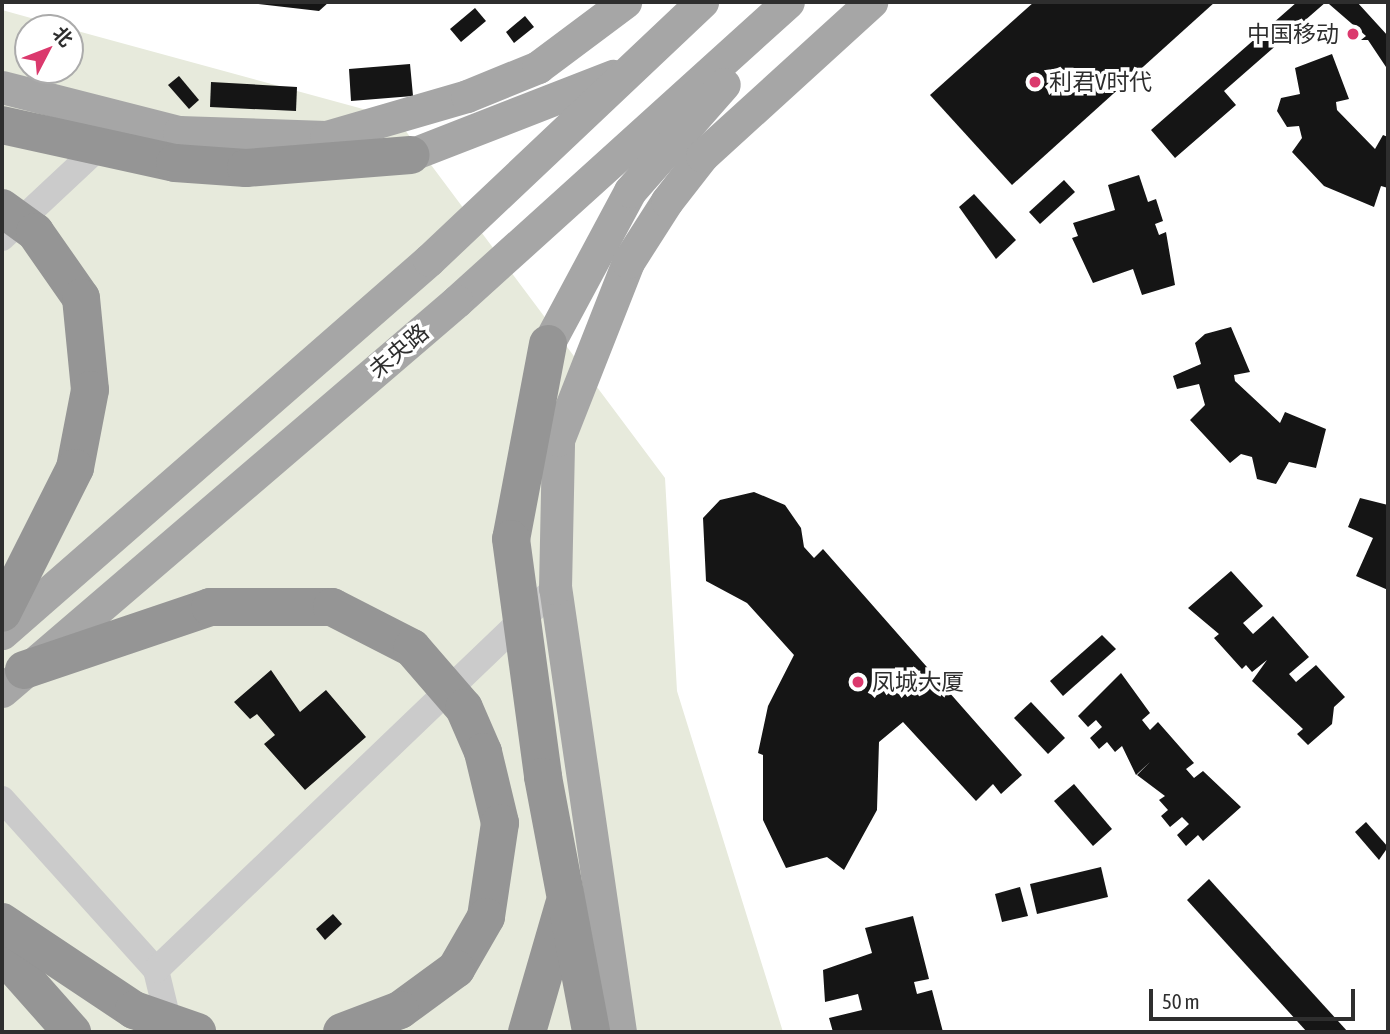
<!DOCTYPE html>
<html>
<head>
<meta charset="utf-8">
<style>
  body { margin:0 }
  #map { position:relative; width:1390px; height:1034px; overflow:hidden; background:#fff; font-family:"Asap Condensed","Noto Sans SC",sans-serif }
  div>[style] { position:absolute }
  .green>* { inset:0; background:#e7eadc }
  .building>* { inset:0; background:#151515 }
  .minor>* { height:26px; margin:-13px; padding:0 13px; transform-origin:13px; border-radius:13px; background:#cbcbcb }
  .major>* { height:33px; margin:-16.5px; padding:0 16.5px; transform-origin:16.5px; border-radius:16.5px; background:#a6a6a6 }
  .highway>* { height:38px; margin:-19px; padding:0 19px; transform-origin:19px; border-radius:19px; background:#959595 }
  .major-bridge>* { height:33px; margin:-16.5px; padding:0 16.5px; transform-origin:16.5px; border-radius:16.5px; background:#a6a6a6 }
  .highway-bridge>* { height:38px; margin:-19px; padding:0 19px; transform-origin:19px; border-radius:19px; background:#959595 }
  .dots>* { width:19px; height:19px; translate:-50% -50%; box-sizing:border-box; border:4px solid #fff; border-radius:50% }
  span { translate:-50% -50%; white-space:nowrap; text-align:center; line-height:1.15; -webkit-text-stroke:7px #fff; paint-order:stroke }
  .poi-label { font-size:23px; color:#2e2e2e }
  .right { translate:-100% -50%; text-align:right }
  .left { translate:0 -50%; text-align:left }
  .street-label { font-size:23px; color:#2e2e2e }
  .frame { position:absolute; inset:0; border:4px solid #2e2e2e; pointer-events:none }
  .north { position:absolute; left:14px; top:14px; width:70px; height:70px; box-sizing:border-box; background:#fff; border:2px solid #ababab; border-radius:50%; rotate:48deg; font-size:19px; font-weight:700; line-height:28px; text-align:center; color:#2e2e2e }
  .north::after { content:''; display:block; margin:auto; width:24px; height:32px; background:#db396d; clip-path:polygon(50% 0,100% 100%,50% 72%,0 100%) }
  .scale { position:absolute; left:1149px; top:989px; width:206px; height:32px; box-sizing:border-box; border:4px solid #2e2e2e; border-top:0; padding-left:9px; font-size:21px; line-height:24px; white-space:nowrap; color:#2e2e2e; -webkit-text-stroke:5px #fff; paint-order:stroke }
</style>
</head>
<body>
<div id="map">
  <div class="green">
    <i style="clip-path:polygon(2px 10px,67px 28px,28px 28px,28px 70px,70px 70px,70px 29px,396px 118px,665px 478px,677px 691px,783px 1032px,2px 1032px)"></i>
  </div>
  <div class="building">
    <i style="clip-path:polygon(242px 2px,329px 2px,319px 11px)"></i>
    <i style="clip-path:polygon(1034px 2px,1215px 2px,1012px 185px,930px 95px)"></i>
    <i style="clip-path:polygon(1297px 2px,1326px 2px,1224px 91px,1236px 105px,1175px 158px,1151px 130px)"></i>
    <i style="clip-path:polygon(1357px 2px,1388px 36px,1388px 70px,1368px 40px,1361px 40px,1366px 36px,1329px 4px)"></i>
    <i style="clip-path:polygon(475px 8px,486px 21px,461px 42px,450px 29px)"></i>
    <i style="clip-path:polygon(525px 16px,534px 27px,514px 43px,506px 32px)"></i>
    <i style="clip-path:polygon(1332px 54px,1349px 99px,1336px 102px,1337px 110px,1375px 149px,1383px 135px,1388px 137px,1388px 188px,1381px 186px,1374px 207px,1324px 186px,1292px 152px,1302px 138px,1299px 126px,1287px 127px,1277px 111px,1281px 98px,1300px 94px,1295px 68px)"></i>
    <i style="clip-path:polygon(410px 64px,413px 96px,351px 101px,349px 69px)"></i>
    <i style="clip-path:polygon(179px 76px,199px 100px,189px 109px,168px 85px)"></i>
    <i style="clip-path:polygon(211px 82px,297px 87px,296px 111px,210px 107px)"></i>
    <i style="clip-path:polygon(1139px 175px,1148px 202px,1156px 199px,1163px 221px,1155px 224px,1159px 235px,1166px 232px,1175px 285px,1142px 295px,1133px 269px,1093px 283px,1072px 238px,1078px 236px,1073px 223px,1115px 210px,1108px 185px)"></i>
    <i style="clip-path:polygon(1064px 180px,1075px 192px,1040px 224px,1029px 212px)"></i>
    <i style="clip-path:polygon(974px 194px,1016px 240px,996px 259px,959px 207px)"></i>
    <i style="clip-path:polygon(1231px 327px,1250px 372px,1234px 375px,1235px 381px,1280px 423px,1285px 412px,1326px 429px,1316px 468px,1289px 462px,1276px 484px,1257px 479px,1252px 457px,1241px 454px,1230px 463px,1190px 420px,1205px 405px,1199px 384px,1177px 389px,1173px 376px,1201px 364px,1195px 343px,1205px 334px)"></i>
    <i style="clip-path:polygon(754px 492px,785px 505px,801px 528px,804px 547px,814px 558px,823px 549px,1022px 775px,1001px 794px,993px 784px,976px 801px,903px 722px,879px 742px,877px 810px,844px 870px,827px 857px,786px 868px,763px 820px,763px 755px,758px 753px,768px 706px,794px 655px,747px 603px,706px 581px,703px 518px,720px 500px)"></i>
    <i style="clip-path:polygon(1360px 498px,1388px 505px,1388px 590px,1356px 576px,1373px 538px,1348px 527px)"></i>
    <i style="clip-path:polygon(1231px 571px,1263px 606px,1243px 623px,1253px 634px,1273px 616px,1309px 657px,1289px 674px,1296px 682px,1316px 665px,1345px 697px,1334px 707px,1332px 724px,1308px 745px,1297px 734px,1303px 729px,1252px 681px,1267px 660px,1252px 672px,1246px 665px,1242px 669px,1214px 638px,1219px 634px,1188px 608px)"></i>
    <i style="clip-path:polygon(1102px 635px,1116px 649px,1063px 696px,1050px 681px)"></i>
    <i style="clip-path:polygon(271px 670px,300px 712px,326px 690px,366px 737px,305px 790px,264px 744px,275px 735px,257px 714px,250px 719px,234px 702px)"></i>
    <i style="clip-path:polygon(1121px 673px,1150px 713px,1142px 720px,1150px 730px,1158px 722px,1194px 763px,1186px 769px,1194px 778px,1203px 771px,1241px 807px,1203px 841px,1198px 835px,1186px 846px,1177px 835px,1189px 824px,1182px 817px,1170px 827px,1161px 816px,1168px 810px,1159px 800px,1165px 796px,1137px 775px,1150px 762px,1136px 775px,1122px 746px,1115px 752px,1107px 742px,1099px 749px,1090px 738px,1102px 727px,1096px 720px,1088px 727px,1078px 716px)"></i>
    <i style="clip-path:polygon(1031px 702px,1065px 738px,1048px 754px,1014px 718px)"></i>
    <i style="clip-path:polygon(1074px 784px,1112px 829px,1093px 846px,1054px 801px)"></i>
    <i style="clip-path:polygon(1366px 822px,1388px 847px,1379px 860px,1355px 832px)"></i>
    <i style="clip-path:polygon(1101px 867px,1108px 897px,1037px 914px,1030px 884px)"></i>
    <i style="clip-path:polygon(1209px 879px,1348px 1032px,1307px 1032px,1187px 900px)"></i>
    <i style="clip-path:polygon(1020px 887px,1028px 916px,1002px 922px,995px 894px)"></i>
    <i style="clip-path:polygon(333px 914px,342px 924px,325px 940px,316px 929px)"></i>
    <i style="clip-path:polygon(913px 916px,929px 979px,914px 982px,917px 994px,932px 990px,943px 1032px,833px 1032px,829px 1018px,862px 1010px,858px 994px,825px 1002px,823px 970px,872px 953px,865px 928px)"></i>
  </div>
  <div class="minor">
    <i style="left:2px;top:238px;width:146px;rotate:-43.1deg"></i>
    <i style="left:2px;top:799px;width:230px;rotate:48deg"></i>
    <i style="left:156px;top:970px;width:64px;rotate:76.4deg"></i>
    <i style="left:156px;top:970px;width:552px;rotate:-43.75deg"></i>
  </div>
  <div class="major">
    <i style="left:2px;top:87px;width:183px;rotate:14.3deg"></i>
    <i style="left:179px;top:132px;width:147px;rotate:1.9deg"></i>
    <i style="left:326px;top:137px;width:147px;rotate:-16.2deg"></i>
    <i style="left:467px;top:96px;width:77px;rotate:-22.2deg"></i>
    <i style="left:538px;top:67px;width:109px;rotate:-36.8deg"></i>
    <i style="left:410px;top:155px;width:218px;rotate:-21.3deg"></i>
    <i style="left:457px;top:301px;width:446px;rotate:-42.1deg"></i>
    <i style="left:548px;top:344px;width:174px;rotate:-61.8deg"></i>
    <i style="left:630px;top:191px;width:142px;rotate:-48.7deg"></i>
    <i style="left:2px;top:633px;width:567px;rotate:-41.14deg"></i>
    <i style="left:429px;top:260px;width:376px;rotate:-43.4deg"></i>
    <i style="left:620px;top:1032px;width:449px;rotate:-98.3deg"></i>
    <i style="left:555px;top:588px;width:148px;rotate:-88.8deg"></i>
    <i style="left:558px;top:440px;width:191px;rotate:-68.5deg"></i>
    <i style="left:628px;top:262px;width:72px;rotate:-57.4deg"></i>
    <i style="left:667px;top:201px;width:57px;rotate:-52.1deg"></i>
    <i style="left:702px;top:156px;width:229px;rotate:-42.3deg"></i>
  </div>
  <div class="highway">
    <i style="left:2px;top:953px;width:106px;rotate:48.5deg"></i>
    <i style="left:527px;top:1032px;width:132px;rotate:-73.8deg"></i>
  </div>
  <div class="major-bridge">
    <i style="left:2px;top:691px;width:599px;rotate:-40.6deg"></i>
  </div>
  <div class="highway-bridge">
    <i style="left:2px;top:125px;width:177px;rotate:12.4deg"></i>
    <i style="left:175px;top:163px;width:71px;rotate:4deg"></i>
    <i style="left:246px;top:168px;width:165px;rotate:-4.5deg"></i>
    <i style="left:2px;top:208px;width:41px;rotate:36deg"></i>
    <i style="left:35px;top:232px;width:80px;rotate:55.1deg"></i>
    <i style="left:81px;top:298px;width:92px;rotate:84.4deg"></i>
    <i style="left:90px;top:390px;width:79px;rotate:100.9deg"></i>
    <i style="left:75px;top:468px;width:162px;rotate:116.7deg"></i>
    <i style="left:548px;top:344px;width:198px;rotate:100.7deg"></i>
    <i style="left:511px;top:539px;width:240px;rotate:82.3deg"></i>
    <i style="left:543px;top:777px;width:259px;rotate:79.3deg"></i>
    <i style="left:24px;top:670px;width:196px;rotate:-18.7deg"></i>
    <i style="left:210px;top:607px;width:122px"></i>
    <i style="left:332px;top:607px;width:90px;rotate:27.1deg"></i>
    <i style="left:412px;top:648px;width:79px;rotate:49.1deg"></i>
    <i style="left:464px;top:708px;width:48px;rotate:66.6deg"></i>
    <i style="left:483px;top:752px;width:73px;rotate:76.5deg"></i>
    <i style="left:500px;top:823px;width:95px;rotate:98.5deg"></i>
    <i style="left:486px;top:917px;width:60px;rotate:120deg"></i>
    <i style="left:456px;top:969px;width:69px;rotate:143.8deg"></i>
    <i style="left:400px;top:1010px;width:62px;rotate:159.2deg"></i>
    <i style="left:2px;top:922px;width:159px;rotate:33.7deg"></i>
    <i style="left:134px;top:1010px;width:67px;rotate:19.2deg"></i>
  </div>
  <div class="dots">
    <i style="left:1353px;top:34px;background:#db396d"></i>
    <i style="left:1035px;top:82px;background:#db396d"></i>
    <i style="left:858px;top:682px;background:#db396d"></i>
  </div>
  <div class="poi-label">
    <span class="right" style="left:1339px;top:34px">中国移动</span>
    <span class="left" style="left:1049px;top:82px">利君V时代</span>
    <span class="left" style="left:872px;top:682px">凤城大厦</span>
  </div>
  <div class="street-label">
    <span style="left:399px;top:351px;rotate:-40deg">未央路</span>
  </div>
  <div class="frame"></div>
  <div class="north">北</div>
  <div class="scale">50 m</div>
</div>
</body>
</html>
